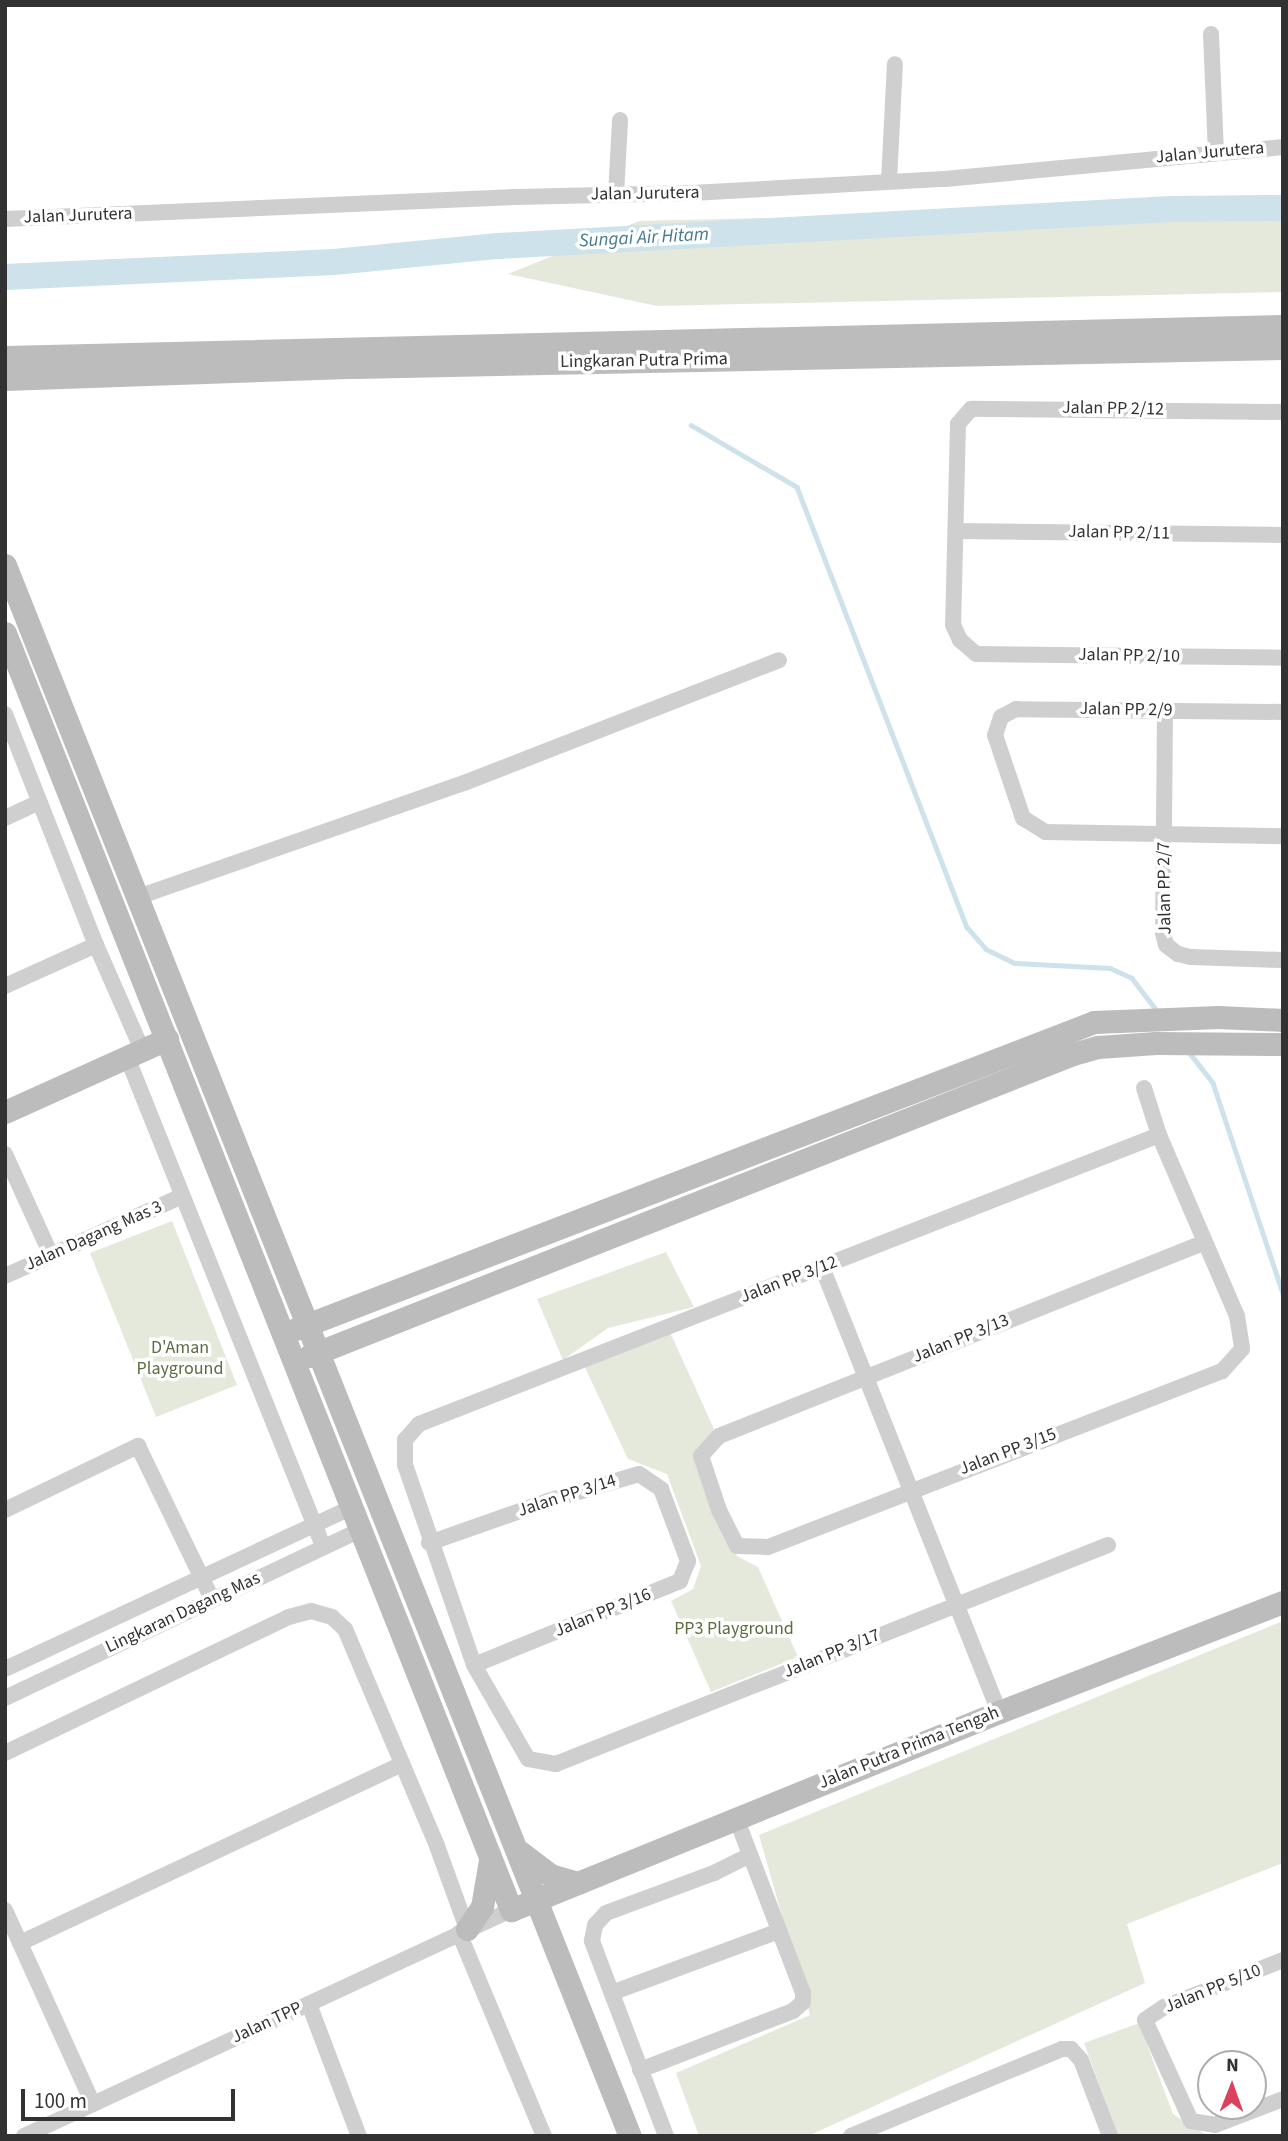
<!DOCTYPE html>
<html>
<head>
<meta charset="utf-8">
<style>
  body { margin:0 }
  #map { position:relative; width:1288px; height:2141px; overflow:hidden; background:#fff; font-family:"Source Sans 3",sans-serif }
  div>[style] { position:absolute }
  .green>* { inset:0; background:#e4e9dc }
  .stream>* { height:4.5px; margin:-2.25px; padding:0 2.25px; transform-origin:2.25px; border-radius:2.25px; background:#cde2ea }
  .river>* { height:26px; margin:-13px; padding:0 13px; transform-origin:13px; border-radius:13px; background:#cde2ea }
  .street>* { height:16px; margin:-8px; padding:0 8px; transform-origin:8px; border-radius:8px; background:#cfcfcf }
  .secondary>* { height:23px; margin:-11.5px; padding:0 11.5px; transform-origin:11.5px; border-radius:11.5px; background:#bcbcbc }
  span { translate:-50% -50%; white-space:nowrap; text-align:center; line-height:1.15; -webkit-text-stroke:7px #fff; paint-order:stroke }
  .street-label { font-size:18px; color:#323232 }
  .park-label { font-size:18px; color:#5a6d41 }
  .water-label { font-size:19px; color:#437b91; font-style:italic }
  .frame { position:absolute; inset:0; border:7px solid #323232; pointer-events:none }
  .north { position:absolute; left:1197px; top:2050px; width:70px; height:70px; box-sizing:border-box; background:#fff; border:2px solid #adadad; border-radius:50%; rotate:1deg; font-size:19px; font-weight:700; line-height:28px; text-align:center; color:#323232 }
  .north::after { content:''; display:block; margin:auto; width:24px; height:32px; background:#dc415c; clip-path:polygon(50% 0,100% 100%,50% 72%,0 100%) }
  .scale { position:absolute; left:21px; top:2089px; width:214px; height:32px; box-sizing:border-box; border:4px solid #323232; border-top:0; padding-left:9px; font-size:21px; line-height:24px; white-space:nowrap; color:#323232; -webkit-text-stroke:5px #fff; paint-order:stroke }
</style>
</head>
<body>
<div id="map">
  <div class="green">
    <i style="clip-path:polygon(1283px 206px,1283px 292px,657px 306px,508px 274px,639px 221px)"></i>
    <i style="clip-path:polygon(172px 1221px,237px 1385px,156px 1417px,90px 1253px)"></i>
    <i style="clip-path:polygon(666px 1252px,694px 1307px,608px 1328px,563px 1360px,537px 1299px)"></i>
    <i style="clip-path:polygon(669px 1330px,714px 1429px,698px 1455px,737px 1556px,758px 1567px,798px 1657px,711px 1692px,671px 1601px,693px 1589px,701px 1566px,667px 1474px,628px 1459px,581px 1359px)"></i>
    <i style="clip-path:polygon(1283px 1621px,1283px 1863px,1127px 1924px,1145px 1983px,808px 2136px,699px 2136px,676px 2073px,810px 2015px,759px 1835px)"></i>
    <i style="clip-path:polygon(1139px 2023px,1173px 2114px,1208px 2136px,1118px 2136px,1084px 2043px)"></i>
  </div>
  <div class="stream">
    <i style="left:691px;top:425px;width:123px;rotate:30.3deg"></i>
    <i style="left:797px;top:487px;width:472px;rotate:68.9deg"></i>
    <i style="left:967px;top:927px;width:29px;rotate:49deg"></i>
    <i style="left:986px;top:949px;width:32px;rotate:26deg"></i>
    <i style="left:1015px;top:963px;width:95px;rotate:3deg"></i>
    <i style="left:1110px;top:968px;width:24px;rotate:24deg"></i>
    <i style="left:1132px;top:978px;width:43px;rotate:52.6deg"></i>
    <i style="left:1189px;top:1052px;width:39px;rotate:52deg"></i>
    <i style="left:1213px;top:1083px;width:222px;rotate:71.6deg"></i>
  </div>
  <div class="river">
    <i style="left:5px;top:277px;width:329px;rotate:-2.6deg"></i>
    <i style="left:334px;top:262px;width:165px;rotate:-5.6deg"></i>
    <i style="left:498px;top:246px;width:673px;rotate:-3.15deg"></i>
    <i style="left:1170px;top:209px;width:113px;rotate:-0.5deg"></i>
  </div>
  <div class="street">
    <i style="left:1211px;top:34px;width:117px;rotate:87.6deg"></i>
    <i style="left:889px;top:181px;width:117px;rotate:-87.1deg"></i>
    <i style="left:616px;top:195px;width:75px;rotate:-86.9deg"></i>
    <i style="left:5px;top:219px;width:510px;rotate:-2.47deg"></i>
    <i style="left:515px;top:197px;width:177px;rotate:-1.3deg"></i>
    <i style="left:692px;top:193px;width:253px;rotate:-3.2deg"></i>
    <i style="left:945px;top:179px;width:340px;rotate:-5.4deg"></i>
    <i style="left:1283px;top:412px;width:312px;rotate:-179.4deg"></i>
    <i style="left:971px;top:409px;width:20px;rotate:131deg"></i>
    <i style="left:958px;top:424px;width:201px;rotate:91.4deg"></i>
    <i style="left:953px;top:625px;width:17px;rotate:65deg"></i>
    <i style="left:960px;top:640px;width:21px;rotate:41deg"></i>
    <i style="left:976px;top:654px;width:307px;rotate:0.7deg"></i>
    <i style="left:956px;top:531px;width:327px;rotate:0.7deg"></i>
    <i style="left:1165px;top:711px;width:222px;rotate:90.5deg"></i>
    <i style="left:1163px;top:933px;width:12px;rotate:76deg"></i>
    <i style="left:1166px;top:945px;width:15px;rotate:37deg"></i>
    <i style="left:1178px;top:954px;width:13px;rotate:13deg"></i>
    <i style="left:1191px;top:957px;width:92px;rotate:1.9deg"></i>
    <i style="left:1283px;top:712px;width:267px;rotate:-179.4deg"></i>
    <i style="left:1016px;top:709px;width:17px;rotate:152deg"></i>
    <i style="left:1001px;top:717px;width:19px;rotate:108deg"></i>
    <i style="left:995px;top:735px;width:88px;rotate:71.4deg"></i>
    <i style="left:1023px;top:818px;width:26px;rotate:32deg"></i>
    <i style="left:1045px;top:832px;width:238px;rotate:1deg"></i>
    <i style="left:5px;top:714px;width:248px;rotate:68.5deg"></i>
    <i style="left:96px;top:945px;width:115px;rotate:66.3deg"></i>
    <i style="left:5px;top:818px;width:38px;rotate:-25deg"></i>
    <i style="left:138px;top:897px;width:345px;rotate:-19.3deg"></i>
    <i style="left:464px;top:783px;width:338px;rotate:-21.3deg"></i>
    <i style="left:5px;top:986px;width:100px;rotate:-24.3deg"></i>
    <i style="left:127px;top:1057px;width:527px;rotate:68.16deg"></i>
    <i style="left:1144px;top:1088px;width:49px;rotate:72.3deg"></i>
    <i style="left:1159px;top:1135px;width:197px;rotate:66.7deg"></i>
    <i style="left:1237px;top:1316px;width:33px;rotate:81deg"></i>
    <i style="left:1242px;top:1349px;width:30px;rotate:132deg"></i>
    <i style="left:1222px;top:1371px;width:487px;rotate:158.8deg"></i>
    <i style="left:768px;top:1547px;width:31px;rotate:-178deg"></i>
    <i style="left:737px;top:1546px;width:40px;rotate:-116.6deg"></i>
    <i style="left:719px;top:1510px;width:57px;rotate:-108.4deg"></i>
    <i style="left:701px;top:1456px;width:27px;rotate:-48deg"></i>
    <i style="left:719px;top:1436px;width:521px;rotate:-21.74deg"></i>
    <i style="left:5px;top:1154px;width:111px;rotate:65.5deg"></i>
    <i style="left:822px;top:1267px;width:479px;rotate:68.3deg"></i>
    <i style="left:5px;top:1276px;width:194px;rotate:-24.3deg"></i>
    <i style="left:5px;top:1510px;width:148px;rotate:-25.7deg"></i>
    <i style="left:138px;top:1446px;width:170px;rotate:64.2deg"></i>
    <i style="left:429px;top:1543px;width:126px;rotate:-19.4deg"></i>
    <i style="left:548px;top:1501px;width:95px;rotate:-16.5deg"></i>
    <i style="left:639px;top:1474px;width:27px;rotate:34deg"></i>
    <i style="left:661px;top:1489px;width:77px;rotate:69.4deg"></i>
    <i style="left:688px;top:1561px;width:22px;rotate:112deg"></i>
    <i style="left:680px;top:1581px;width:222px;rotate:157.8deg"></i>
    <i style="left:1108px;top:1545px;width:594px;rotate:158.36deg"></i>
    <i style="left:556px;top:1764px;width:28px;rotate:-170deg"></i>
    <i style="left:528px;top:1759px;width:108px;rotate:-119.9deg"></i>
    <i style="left:474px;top:1665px;width:212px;rotate:-109deg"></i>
    <i style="left:405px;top:1465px;width:25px;rotate:-90deg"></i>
    <i style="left:405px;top:1440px;width:21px;rotate:-49deg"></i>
    <i style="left:419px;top:1424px;width:794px;rotate:-21.33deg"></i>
    <i style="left:5px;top:1669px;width:383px;rotate:-25deg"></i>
    <i style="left:5px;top:1698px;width:394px;rotate:-25.3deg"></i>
    <i style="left:5px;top:1753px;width:315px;rotate:-25.6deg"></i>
    <i style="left:289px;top:1617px;width:23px;rotate:-15deg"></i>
    <i style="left:311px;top:1611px;width:22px;rotate:16deg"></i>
    <i style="left:332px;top:1617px;width:18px;rotate:43deg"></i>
    <i style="left:345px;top:1629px;width:236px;rotate:67deg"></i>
    <i style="left:437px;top:1846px;width:88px;rotate:70.1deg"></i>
    <i style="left:5px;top:1910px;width:213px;rotate:65.6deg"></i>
    <i style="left:459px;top:1933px;width:220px;rotate:67.3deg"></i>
    <i style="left:20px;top:1943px;width:422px;rotate:-25.1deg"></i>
    <i style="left:1283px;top:1960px;width:128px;rotate:158.4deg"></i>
    <i style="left:1164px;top:2007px;width:23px;rotate:146deg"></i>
    <i style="left:1145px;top:2020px;width:111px;rotate:65.5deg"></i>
    <i style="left:1191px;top:2121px;width:24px;rotate:9deg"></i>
    <i style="left:1215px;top:2125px;width:73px;rotate:-20.9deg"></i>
    <i style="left:614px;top:1992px;width:176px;rotate:-20.3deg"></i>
    <i style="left:309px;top:2004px;width:141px;rotate:69.3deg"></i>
    <i style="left:640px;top:2070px;width:164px;rotate:-21.1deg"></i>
    <i style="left:793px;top:2011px;width:13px;rotate:-42deg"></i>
    <i style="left:803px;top:2002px;width:9px;rotate:-90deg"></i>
    <i style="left:803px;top:1993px;width:187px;rotate:-110.9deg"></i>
    <i style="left:24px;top:2136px;width:537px;rotate:-24.89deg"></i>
    <i style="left:666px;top:2136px;width:209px;rotate:-110.8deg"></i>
    <i style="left:592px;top:1941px;width:16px;rotate:-79deg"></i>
    <i style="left:595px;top:1925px;width:16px;rotate:-47deg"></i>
    <i style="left:606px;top:1913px;width:115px;rotate:-20.3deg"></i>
    <i style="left:714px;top:1873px;width:40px;rotate:-26.6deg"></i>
    <i style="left:851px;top:2136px;width:228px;rotate:-22.4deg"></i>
    <i style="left:1062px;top:2049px;width:9px"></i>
    <i style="left:1071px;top:2049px;width:15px;rotate:48deg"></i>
    <i style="left:1081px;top:2060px;width:81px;rotate:69.1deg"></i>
  </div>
  <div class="secondary">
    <i style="left:5px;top:357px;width:1278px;rotate:-1.39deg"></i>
    <i style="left:5px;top:379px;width:349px;rotate:-2deg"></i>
    <i style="left:354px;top:367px;width:929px;rotate:-1.17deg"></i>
    <i style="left:5px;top:565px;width:1691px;rotate:68.31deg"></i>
    <i style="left:5px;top:633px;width:1374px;rotate:68.38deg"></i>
    <i style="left:511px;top:1910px;width:527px;rotate:-22.08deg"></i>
    <i style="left:999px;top:1712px;width:305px;rotate:-21.2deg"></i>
    <i style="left:5px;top:1112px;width:178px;rotate:-24.3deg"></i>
    <i style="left:296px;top:1329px;width:855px;rotate:-21.04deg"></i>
    <i style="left:1094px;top:1022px;width:124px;rotate:-2.3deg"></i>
    <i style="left:1218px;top:1017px;width:65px;rotate:2.6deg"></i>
    <i style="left:309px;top:1356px;width:822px;rotate:-21.57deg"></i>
    <i style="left:1073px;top:1054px;width:26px;rotate:-16deg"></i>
    <i style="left:1098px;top:1047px;width:58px;rotate:-3.9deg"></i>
    <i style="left:1156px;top:1043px;width:127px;rotate:0.5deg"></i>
    <i style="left:520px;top:1852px;width:38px;rotate:37deg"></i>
    <i style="left:550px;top:1875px;width:29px;rotate:16deg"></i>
    <i style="left:467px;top:1929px;width:27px;rotate:-56deg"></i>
    <i style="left:482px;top:1907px;width:48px;rotate:-80.3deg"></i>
  </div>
  <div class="street-label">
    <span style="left:1210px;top:153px;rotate:-5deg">Jalan Jurutera</span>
    <span style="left:645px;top:194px;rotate:-1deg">Jalan Jurutera</span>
    <span style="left:78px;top:216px;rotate:-2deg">Jalan Jurutera</span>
    <span style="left:644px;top:361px;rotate:-1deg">Lingkaran Putra Prima</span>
    <span style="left:1113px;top:409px;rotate:1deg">Jalan PP 2/12</span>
    <span style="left:1119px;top:533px;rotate:1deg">Jalan PP 2/11</span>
    <span style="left:1129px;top:656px;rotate:1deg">Jalan PP 2/10</span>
    <span style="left:1126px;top:710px;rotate:1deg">Jalan PP 2/9</span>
    <span style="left:1165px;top:888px;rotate:-91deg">Jalan PP 2/7</span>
    <span style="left:94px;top:1236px;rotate:-24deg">Jalan Dagang Mas 3</span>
    <span style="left:789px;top:1280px;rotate:-21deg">Jalan PP 3/12</span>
    <span style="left:961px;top:1339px;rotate:-22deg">Jalan PP 3/13</span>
    <span style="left:1008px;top:1452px;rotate:-21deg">Jalan PP 3/15</span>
    <span style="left:567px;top:1496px;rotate:-18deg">Jalan PP 3/14</span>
    <span style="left:183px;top:1613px;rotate:-25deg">Lingkaran Dagang Mas</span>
    <span style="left:603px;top:1613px;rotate:-22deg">Jalan PP 3/16</span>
    <span style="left:832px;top:1654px;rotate:-22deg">Jalan PP 3/17</span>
    <span style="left:909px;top:1748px;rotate:-22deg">Jalan Putra Prima Tengah</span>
    <span style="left:1213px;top:1989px;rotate:-22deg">Jalan PP 5/10</span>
    <span style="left:267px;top:2023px;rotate:-25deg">Jalan TPP</span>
  </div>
  <div class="park-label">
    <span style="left:180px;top:1359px">D'Aman<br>Playground</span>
    <span style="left:734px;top:1629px">PP3 Playground</span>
  </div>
  <div class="water-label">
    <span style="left:644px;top:238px;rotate:-3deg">Sungai Air Hitam</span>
  </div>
  <div class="frame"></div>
  <div class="north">N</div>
  <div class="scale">100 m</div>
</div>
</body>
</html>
